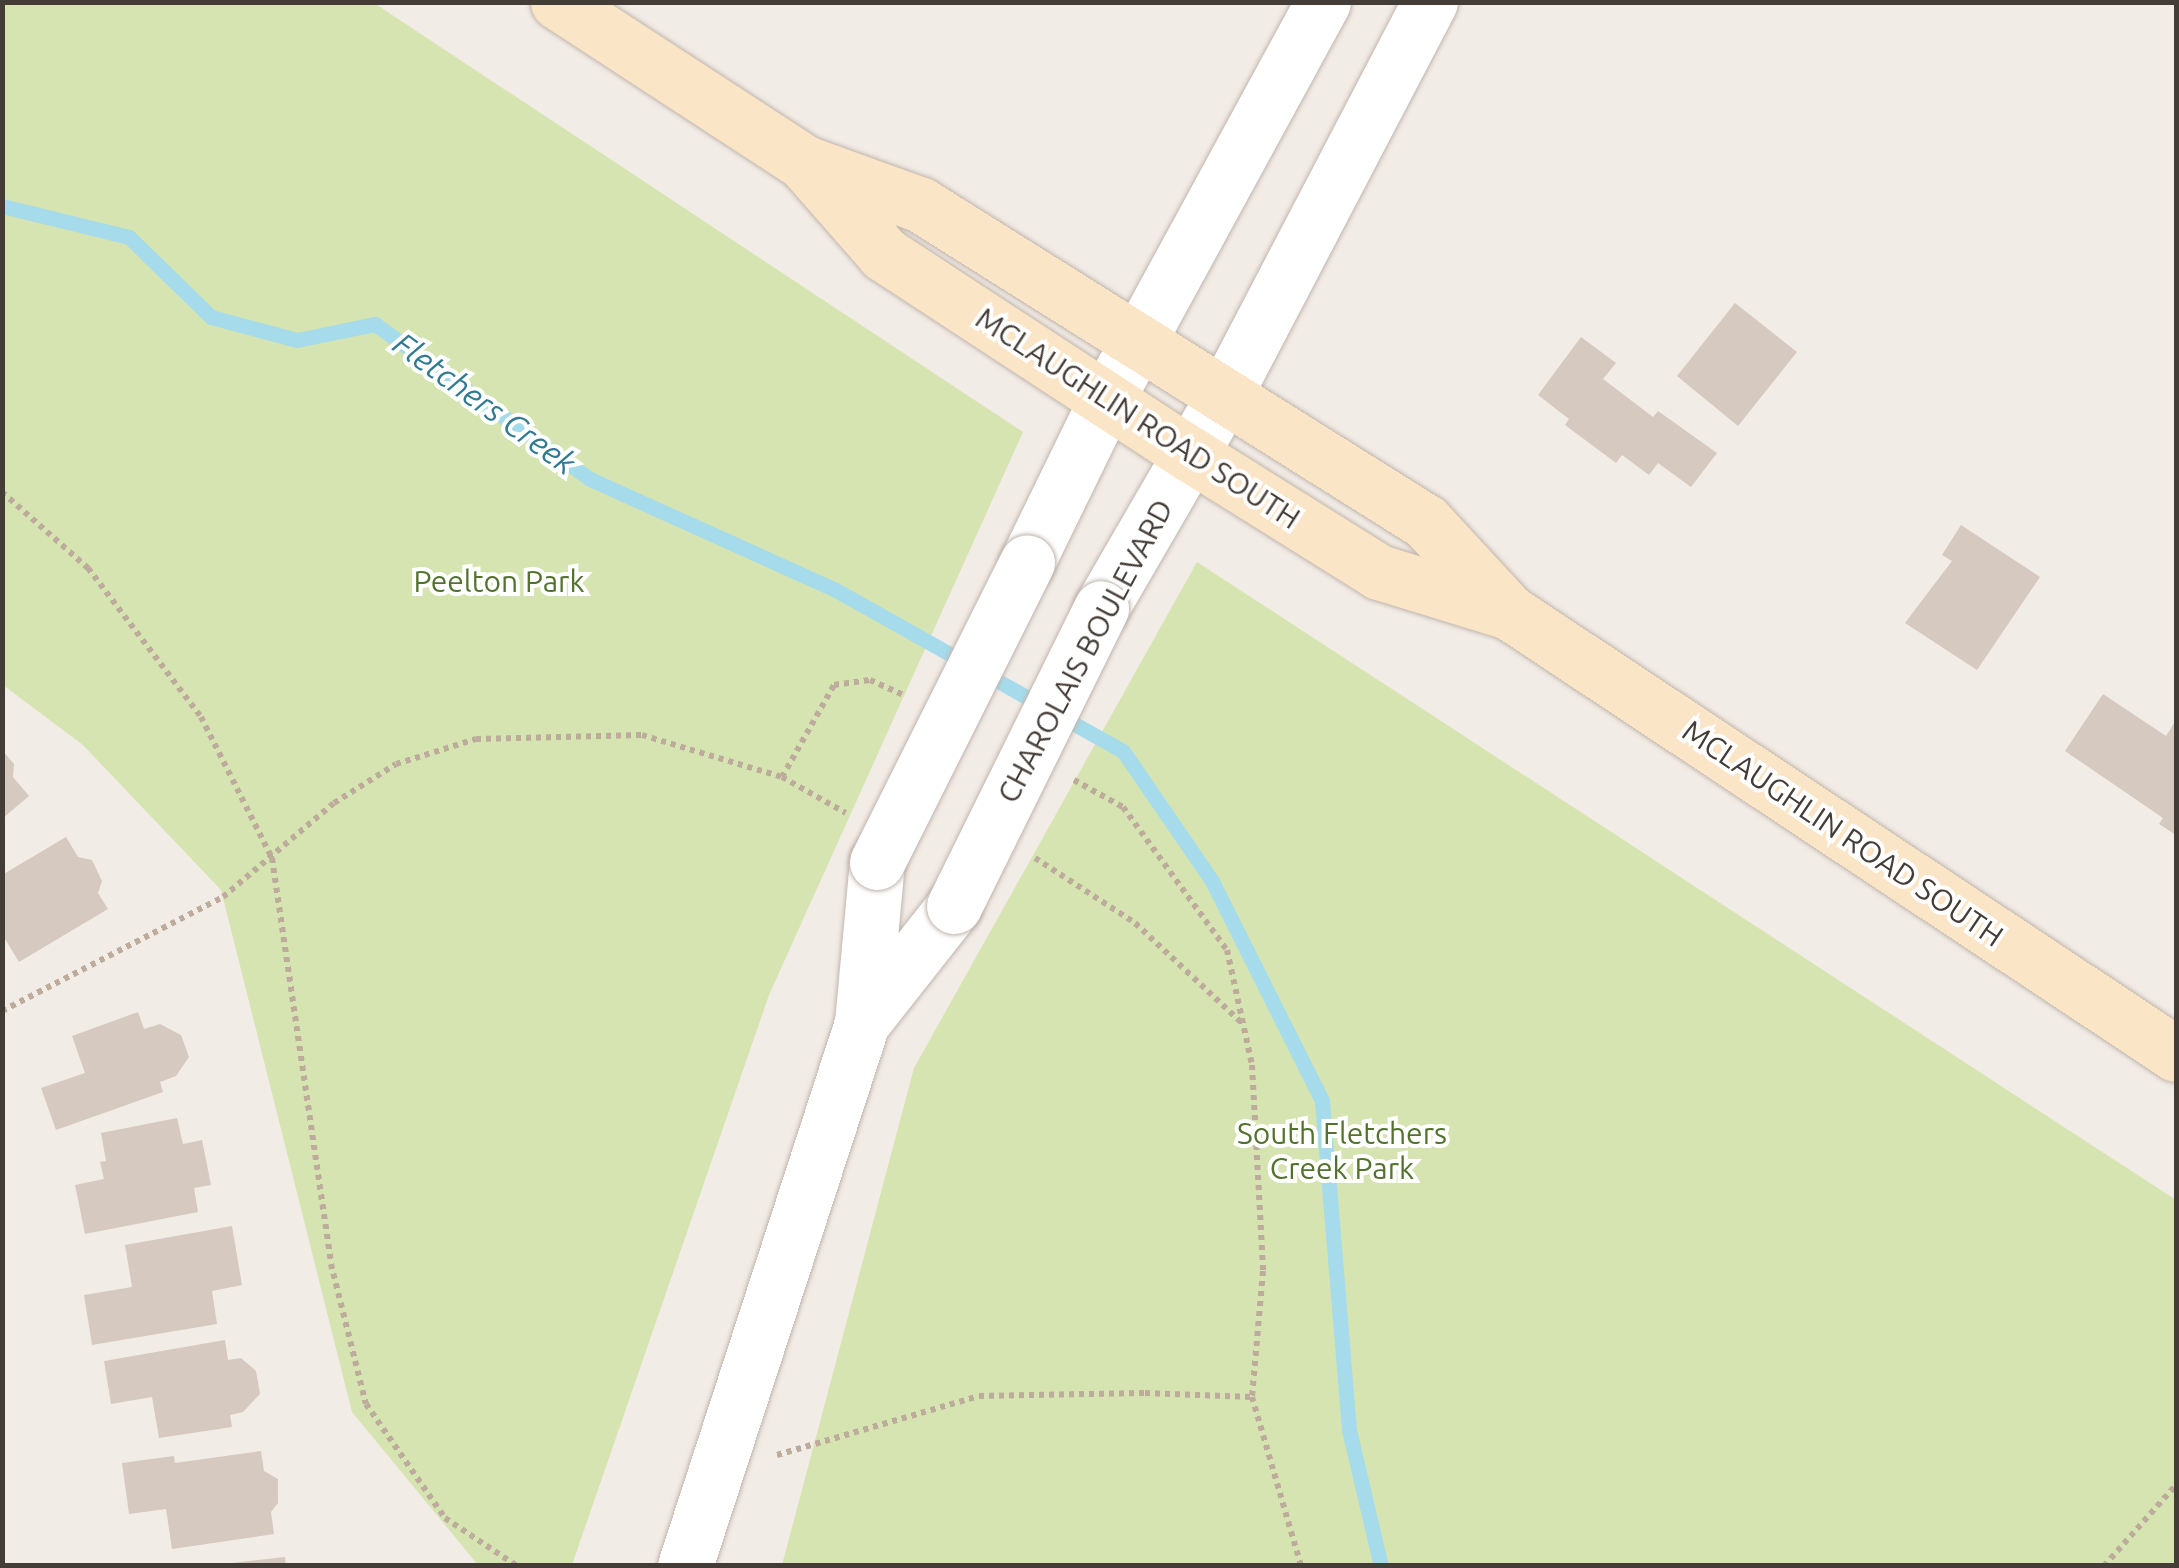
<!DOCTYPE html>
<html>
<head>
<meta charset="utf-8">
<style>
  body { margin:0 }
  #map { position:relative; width:2179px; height:1568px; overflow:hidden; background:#f2ece6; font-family:Ubuntu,sans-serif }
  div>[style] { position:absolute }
  .green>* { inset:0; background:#d6e4b1 }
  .stream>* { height:15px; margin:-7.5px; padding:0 7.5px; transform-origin:7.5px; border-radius:7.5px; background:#a5dbeb }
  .building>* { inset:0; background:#d6c9bf }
  .path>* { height:6px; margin-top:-3px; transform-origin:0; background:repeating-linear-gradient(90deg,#bdab9b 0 5px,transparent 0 10px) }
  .roads { filter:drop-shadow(0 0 2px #c0b5ac) drop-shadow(0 0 2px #c0b5ac) }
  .tertiary>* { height:55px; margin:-27.5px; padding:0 27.5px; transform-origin:27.5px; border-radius:27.5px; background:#fff }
  .secondary>* { height:55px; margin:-27.5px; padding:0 27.5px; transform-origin:27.5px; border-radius:27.5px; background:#fbe5c7 }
  .bridges { filter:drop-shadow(0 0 2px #c0b5ac) drop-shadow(0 0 2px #c0b5ac) }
  .tertiary-bridge>* { height:55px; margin:-27.5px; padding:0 27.5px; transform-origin:27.5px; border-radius:27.5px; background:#fff }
  span { translate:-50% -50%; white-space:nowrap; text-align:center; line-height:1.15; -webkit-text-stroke:8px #fff; paint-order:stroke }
  .street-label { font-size:30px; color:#443c36 }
  .park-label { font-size:30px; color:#53722d }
  .water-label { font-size:32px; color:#307a92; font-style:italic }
  .frame { position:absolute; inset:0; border:5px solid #443c36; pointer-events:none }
</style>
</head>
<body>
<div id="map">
  <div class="green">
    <i style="clip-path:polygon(2px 3px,374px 3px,1023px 432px,769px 995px,572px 1565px,478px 1565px,352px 1412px,221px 890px,83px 745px,3px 685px)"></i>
    <i style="clip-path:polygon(1197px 562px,2176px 1200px,2176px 1565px,782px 1565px,914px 1068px)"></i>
  </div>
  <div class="stream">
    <i style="left:2px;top:206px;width:131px;rotate:13.7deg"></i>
    <i style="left:129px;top:237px;width:115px;rotate:44.3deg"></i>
    <i style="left:211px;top:317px;width:89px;rotate:15deg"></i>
    <i style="left:297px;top:340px;width:80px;rotate:-11.6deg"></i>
    <i style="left:375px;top:324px;width:265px;rotate:35.8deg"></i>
    <i style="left:590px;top:479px;width:268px;rotate:24.3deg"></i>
    <i style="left:834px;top:589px;width:331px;rotate:29.3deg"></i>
    <i style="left:1123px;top:751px;width:158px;rotate:55.6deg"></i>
    <i style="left:1212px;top:881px;width:246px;rotate:63.4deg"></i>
    <i style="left:1322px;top:1101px;width:330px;rotate:85.3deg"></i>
    <i style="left:1349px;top:1430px;width:140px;rotate:76.8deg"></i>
  </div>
  <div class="building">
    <i style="clip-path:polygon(1735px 303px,1797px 352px,1738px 426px,1677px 376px)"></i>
    <i style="clip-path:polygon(1581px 337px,1616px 363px,1603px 379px,1653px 417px,1658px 411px,1717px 453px,1691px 487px,1658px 463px,1649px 475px,1622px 455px,1616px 463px,1565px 425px,1569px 419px,1538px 395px)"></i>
    <i style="clip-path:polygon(1961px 525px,2040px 577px,1977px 670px,1905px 623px,1952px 561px,1942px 555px)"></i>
    <i style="clip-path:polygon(2103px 694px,2166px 736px,2176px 720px,2176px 835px,2159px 824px,2163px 818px,2065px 751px)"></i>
    <i style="clip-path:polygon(3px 751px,14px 764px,13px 777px,29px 796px,3px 818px)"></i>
    <i style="clip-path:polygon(66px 837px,78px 857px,92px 860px,102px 881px,98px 893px,108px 909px,19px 962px,2px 934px,2px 875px)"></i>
    <i style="clip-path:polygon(138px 1012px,144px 1029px,160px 1024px,181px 1035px,189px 1057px,176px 1076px,160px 1082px,163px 1092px,56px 1130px,41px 1088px,85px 1073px,72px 1036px)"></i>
    <i style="clip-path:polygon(177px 1118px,183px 1144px,202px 1140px,211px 1185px,194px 1188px,198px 1212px,85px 1234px,75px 1185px,104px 1179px,100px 1162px,106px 1161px,101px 1133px)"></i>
    <i style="clip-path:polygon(232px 1226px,242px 1285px,212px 1291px,217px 1324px,92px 1345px,84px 1295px,132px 1287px,125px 1245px)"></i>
    <i style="clip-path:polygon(225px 1340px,228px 1360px,241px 1358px,256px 1371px,260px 1394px,243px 1412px,230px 1415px,232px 1427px,159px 1438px,152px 1397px,111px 1404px,104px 1361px)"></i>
    <i style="clip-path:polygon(261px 1451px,264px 1471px,278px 1479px,278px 1503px,271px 1512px,274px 1534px,172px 1549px,166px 1509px,129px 1514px,122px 1463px,174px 1456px,175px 1463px)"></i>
    <i style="clip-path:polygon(285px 1557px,286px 1566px,231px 1566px,231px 1563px)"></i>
  </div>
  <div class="path">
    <i style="left:2px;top:492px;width:115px;rotate:41.5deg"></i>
    <i style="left:88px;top:568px;width:187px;rotate:52.8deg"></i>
    <i style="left:201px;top:717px;width:158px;rotate:63.3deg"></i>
    <i style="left:272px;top:858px;width:410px;rotate:81.7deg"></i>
    <i style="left:331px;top:1264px;width:144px;rotate:76deg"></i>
    <i style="left:366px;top:1404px;width:139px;rotate:55.3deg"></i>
    <i style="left:445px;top:1518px;width:87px;rotate:33.7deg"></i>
    <i style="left:782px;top:777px;width:73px;rotate:29.4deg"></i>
    <i style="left:1074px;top:780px;width:56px;rotate:28.9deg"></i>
    <i style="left:1123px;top:807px;width:177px;rotate:54deg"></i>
    <i style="left:1227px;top:950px;width:118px;rotate:77.7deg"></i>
    <i style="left:1252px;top:1065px;width:206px;rotate:86.9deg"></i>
    <i style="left:1263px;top:1271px;width:126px;rotate:95deg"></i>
    <i style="left:1252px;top:1397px;width:176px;rotate:73.8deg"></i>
    <i style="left:1035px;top:858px;width:119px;rotate:33deg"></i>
    <i style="left:1135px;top:923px;width:148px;rotate:43.1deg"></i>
    <i style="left:2px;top:1011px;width:249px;rotate:-27.3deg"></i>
    <i style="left:223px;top:897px;width:145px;rotate:-40.3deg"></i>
    <i style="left:334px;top:803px;width:73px;rotate:-32.2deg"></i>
    <i style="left:396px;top:764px;width:84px;rotate:-17.4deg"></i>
    <i style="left:476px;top:739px;width:166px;rotate:-1.4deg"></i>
    <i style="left:642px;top:735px;width:146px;rotate:16.7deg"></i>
    <i style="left:782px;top:777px;width:106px;rotate:-60.5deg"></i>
    <i style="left:834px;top:685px;width:36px;rotate:-8deg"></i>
    <i style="left:870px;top:680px;width:35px;rotate:24deg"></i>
    <i style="left:777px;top:1455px;width:210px;rotate:-16.3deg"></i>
    <i style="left:979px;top:1396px;width:166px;rotate:-1deg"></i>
    <i style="left:1145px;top:1393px;width:107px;rotate:2.1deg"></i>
    <i style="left:2104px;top:1566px;width:108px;rotate:-48.4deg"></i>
  </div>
  <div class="roads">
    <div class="tertiary">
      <i style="left:1027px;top:562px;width:180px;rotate:-64deg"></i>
      <i style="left:1106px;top:400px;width:453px;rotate:-61.4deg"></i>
      <i style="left:1101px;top:608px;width:250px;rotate:-59.9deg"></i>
      <i style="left:1226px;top:392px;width:440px;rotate:-62.4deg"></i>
      <i style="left:862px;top:1023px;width:149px;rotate:-51.8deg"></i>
      <i style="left:685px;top:1566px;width:571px;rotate:-71.95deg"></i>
      <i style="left:862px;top:1023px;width:162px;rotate:-84.7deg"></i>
    </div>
    <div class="secondary">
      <i style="left:558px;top:2px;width:295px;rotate:33.1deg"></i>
      <i style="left:805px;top:163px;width:123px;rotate:19.9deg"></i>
      <i style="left:921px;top:205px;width:596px;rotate:32.12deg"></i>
      <i style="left:1426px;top:522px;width:122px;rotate:47.3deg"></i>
      <i style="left:1509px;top:612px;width:800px;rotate:33.53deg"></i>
      <i style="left:807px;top:166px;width:117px;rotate:48.8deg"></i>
      <i style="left:884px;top:254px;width:366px;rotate:33.2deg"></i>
      <i style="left:1190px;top:454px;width:223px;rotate:32deg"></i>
      <i style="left:1379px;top:572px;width:133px;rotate:17.1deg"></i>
    </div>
  </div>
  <div class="bridges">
    <div class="tertiary-bridge">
      <i style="left:877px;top:862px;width:335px;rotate:-63.4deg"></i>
      <i style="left:954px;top:906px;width:332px;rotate:-63.7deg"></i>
    </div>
  </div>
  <div class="street-label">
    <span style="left:1138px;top:418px;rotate:33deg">MCLAUGHLIN ROAD SOUTH</span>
    <span style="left:1085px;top:651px;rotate:-62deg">CHAROLAIS BOULEVARD</span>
    <span style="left:1843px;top:833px;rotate:34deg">MCLAUGHLIN ROAD SOUTH</span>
  </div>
  <div class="park-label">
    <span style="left:499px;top:581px">Peelton Park</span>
    <span style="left:1342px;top:1150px">South Fletchers<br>Creek Park</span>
  </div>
  <div class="water-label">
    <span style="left:485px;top:403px;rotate:36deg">Fletchers Creek</span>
  </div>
  <div class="frame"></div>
</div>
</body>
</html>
